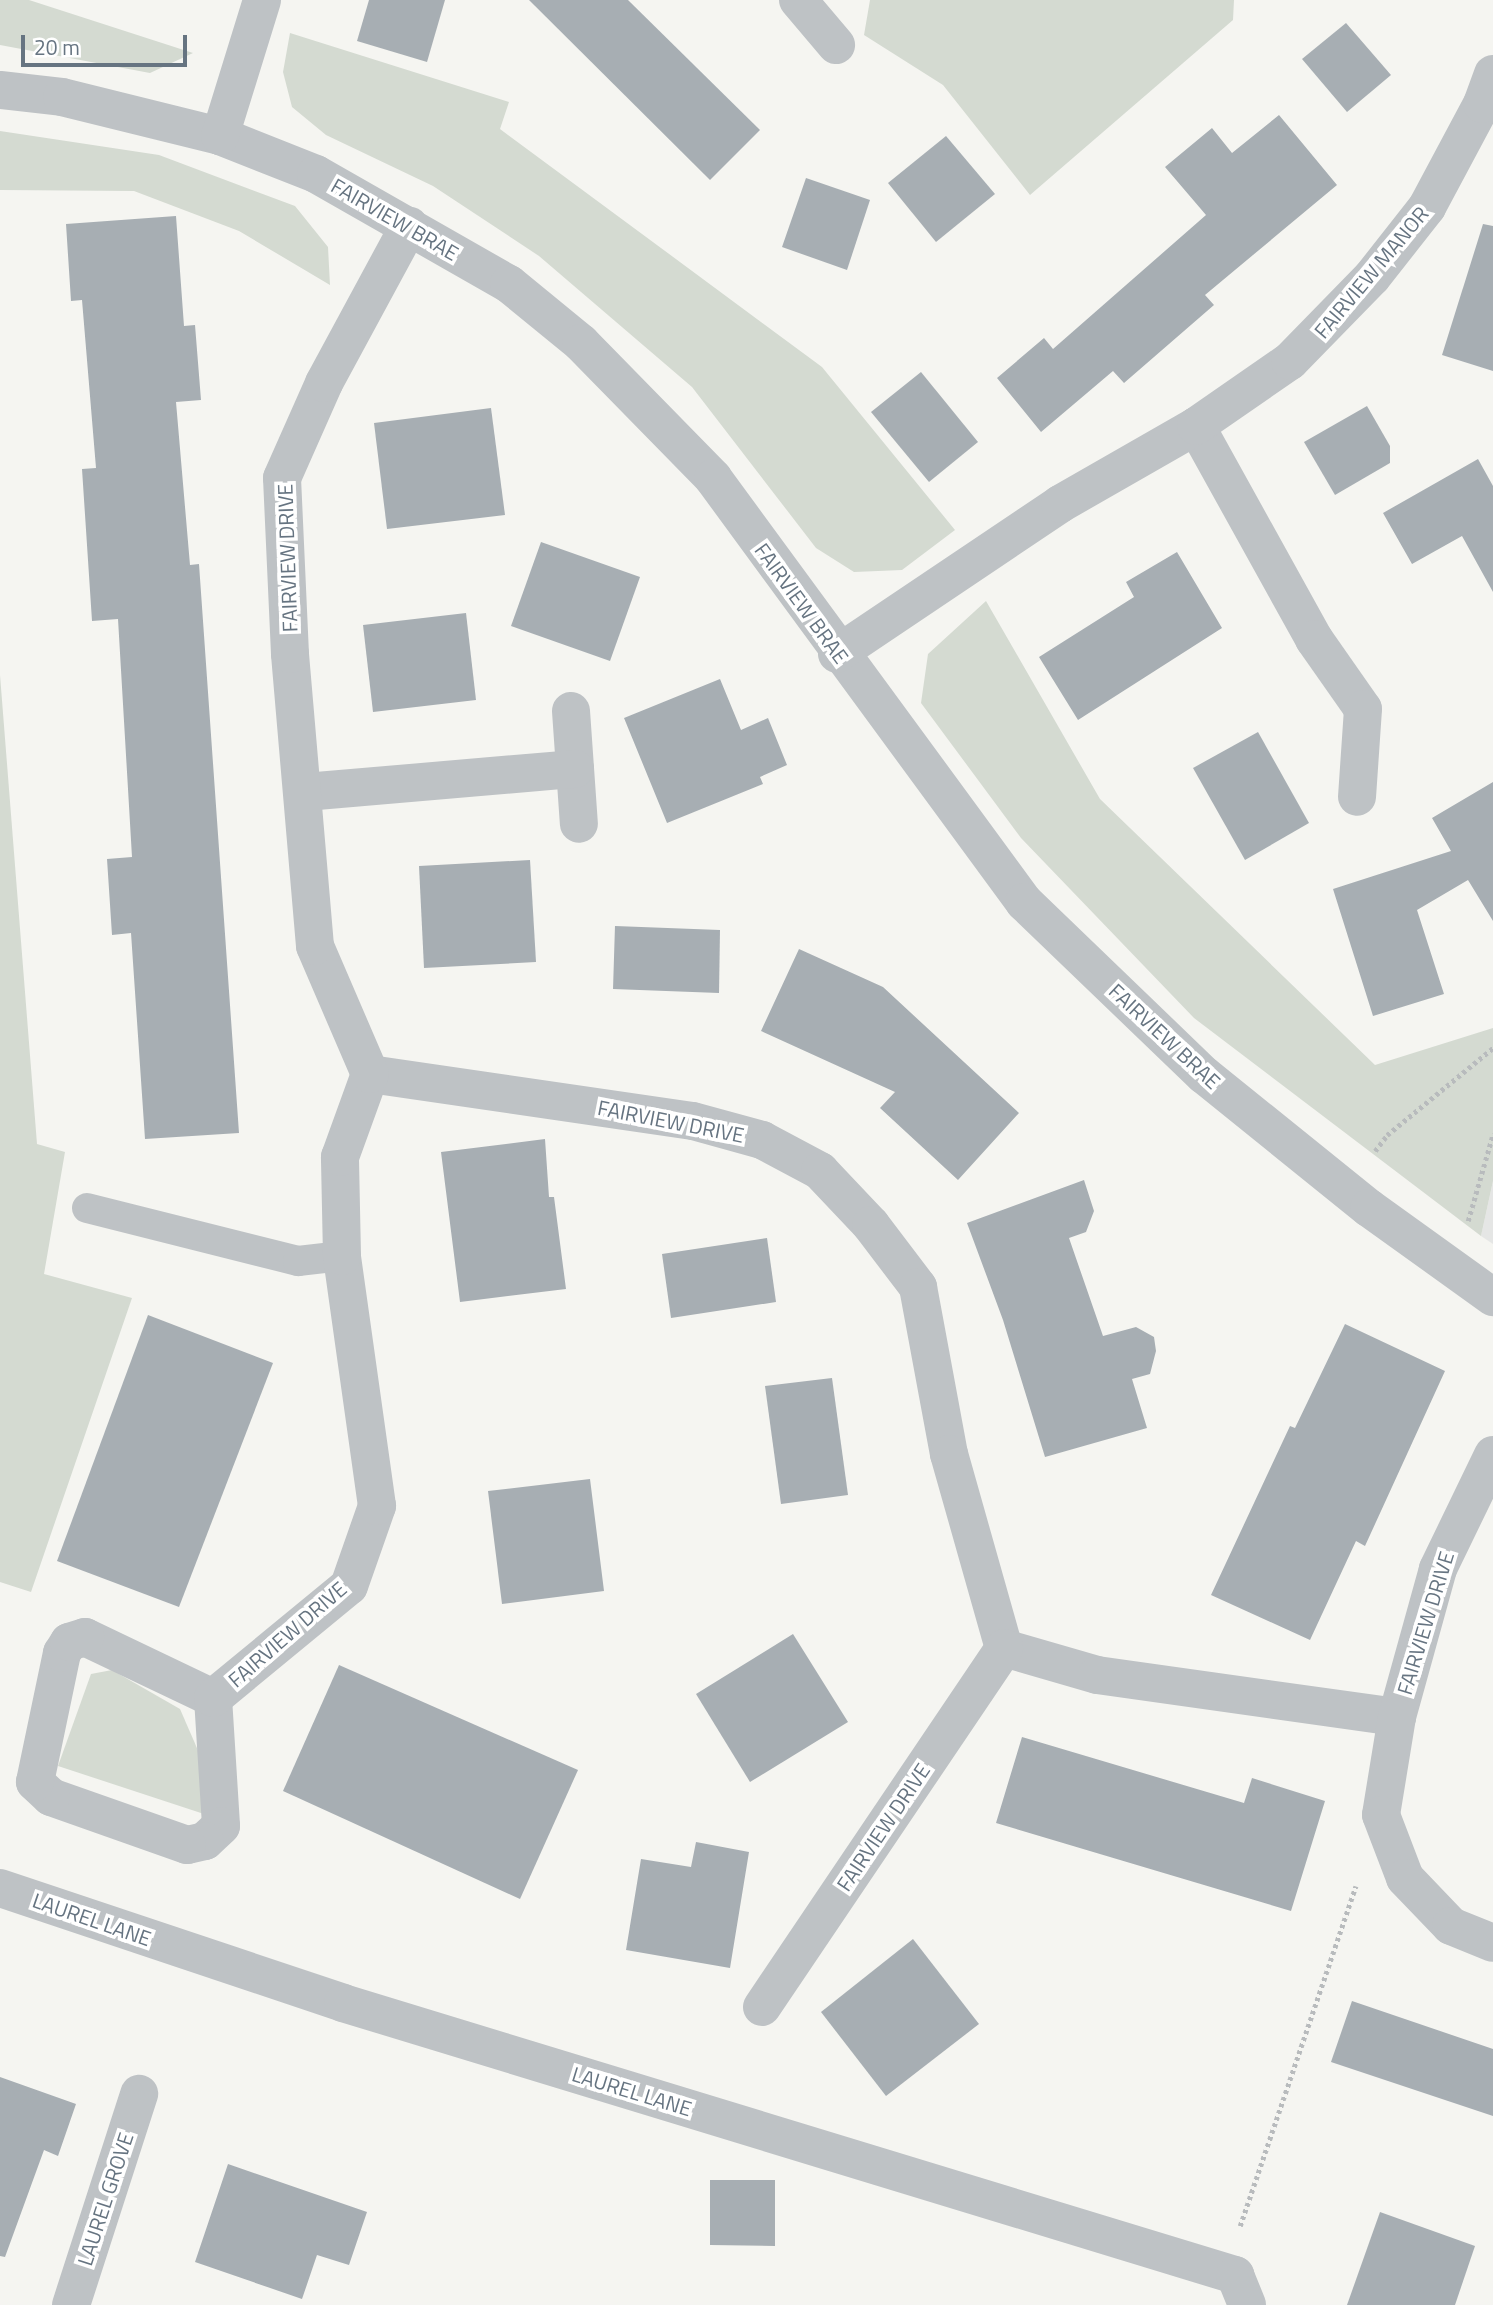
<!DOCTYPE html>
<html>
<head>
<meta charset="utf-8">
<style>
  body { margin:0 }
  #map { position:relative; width:1493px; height:2305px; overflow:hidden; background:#f5f5f1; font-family:"Titillium Web",sans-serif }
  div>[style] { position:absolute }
  .built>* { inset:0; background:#e5e6e5 }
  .green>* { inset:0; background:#d4dad1 }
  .building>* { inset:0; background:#a7aeb3 }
  .path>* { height:4.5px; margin-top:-2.25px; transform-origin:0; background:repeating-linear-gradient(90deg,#b8bbbd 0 3.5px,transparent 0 7px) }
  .service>* { height:30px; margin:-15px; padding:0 15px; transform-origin:15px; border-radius:15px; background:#bec2c5 }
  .minor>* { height:38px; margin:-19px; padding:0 19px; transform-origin:19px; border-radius:19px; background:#bec2c5 }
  span { translate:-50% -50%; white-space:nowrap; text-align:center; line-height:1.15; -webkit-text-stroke:7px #fff; paint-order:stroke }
  .street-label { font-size:21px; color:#667481 }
  .scale { position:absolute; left:21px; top:35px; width:166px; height:32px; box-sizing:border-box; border:4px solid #667481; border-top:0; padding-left:9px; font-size:21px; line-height:24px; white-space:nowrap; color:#667481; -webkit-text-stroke:5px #fff; paint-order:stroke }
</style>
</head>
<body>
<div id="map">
  <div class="built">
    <i style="clip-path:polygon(1493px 1181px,1493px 1244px,1481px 1236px)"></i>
  </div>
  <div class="green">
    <i style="clip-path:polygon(0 0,29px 0,193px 53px,150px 73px,0 45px)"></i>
    <i style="clip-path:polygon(870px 0,1234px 0,1233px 20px,1030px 195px,943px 85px,864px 35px)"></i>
    <i style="clip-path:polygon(290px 33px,509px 102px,500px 129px,822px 367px,955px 530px,902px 570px,854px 572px,816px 548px,692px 387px,539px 256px,433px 186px,326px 135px,292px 107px,283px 72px)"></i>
    <i style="clip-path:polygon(0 131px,159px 155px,295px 206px,328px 247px,330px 285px,239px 231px,134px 191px,0 190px)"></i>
    <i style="clip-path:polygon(986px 601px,1100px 799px,1375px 1065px,1493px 1028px,1493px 1181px,1481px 1236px,1194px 1018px,1021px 838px,921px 703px,928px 654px)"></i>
    <i style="clip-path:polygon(0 675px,37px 1144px,65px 1152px,44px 1274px,132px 1298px,31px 1592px,0 1582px)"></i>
    <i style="clip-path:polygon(112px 1670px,180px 1709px,200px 1755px,204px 1814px,58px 1766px,91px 1674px)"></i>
  </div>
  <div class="building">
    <i style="clip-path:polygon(369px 0,445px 0,427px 62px,357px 41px)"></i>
    <i style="clip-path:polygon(529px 0,628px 0,760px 130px,710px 180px)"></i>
    <i style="clip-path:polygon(1346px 23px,1391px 75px,1347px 112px,1302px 59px)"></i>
    <i style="clip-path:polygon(1279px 115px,1337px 185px,1205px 295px,1214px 305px,1124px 383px,1113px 371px,1041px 432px,997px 378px,1044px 338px,1053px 349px,1206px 215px,1165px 167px,1212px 128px,1232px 153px)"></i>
    <i style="clip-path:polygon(946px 136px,995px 194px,936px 242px,888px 183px)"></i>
    <i style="clip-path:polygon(806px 178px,870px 200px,847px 270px,782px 247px)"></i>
    <i style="clip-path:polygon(176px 216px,184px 326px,195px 325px,201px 400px,176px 402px,190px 565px,199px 564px,239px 1133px,145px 1139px,131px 933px,112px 935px,107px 859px,132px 857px,118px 619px,92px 621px,82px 469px,96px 468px,82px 300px,71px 301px,66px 224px)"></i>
    <i style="clip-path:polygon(1483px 224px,1493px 226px,1493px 371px,1442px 355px)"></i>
    <i style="clip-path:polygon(921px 372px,978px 442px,929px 482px,871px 412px)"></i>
    <i style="clip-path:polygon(1367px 406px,1390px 446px,1390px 463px,1335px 495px,1304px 442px)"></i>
    <i style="clip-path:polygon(491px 408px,505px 515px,387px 529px,374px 423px)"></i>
    <i style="clip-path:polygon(1478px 459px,1493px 486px,1493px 592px,1462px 536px,1412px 564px,1383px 513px)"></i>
    <i style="clip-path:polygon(541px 542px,640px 577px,610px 661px,511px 626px)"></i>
    <i style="clip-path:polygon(1177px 552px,1222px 628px,1078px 720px,1039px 657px,1134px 597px,1126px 582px)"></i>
    <i style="clip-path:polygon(466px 613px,476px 700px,373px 712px,363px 625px)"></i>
    <i style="clip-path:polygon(720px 679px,741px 730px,768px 718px,787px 765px,760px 777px,763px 784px,667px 823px,624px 718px)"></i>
    <i style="clip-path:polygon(1258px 732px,1309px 823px,1245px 860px,1193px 768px)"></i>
    <i style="clip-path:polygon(1493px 782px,1493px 921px,1468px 880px,1417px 910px,1444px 994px,1373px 1016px,1333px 889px,1451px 851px,1432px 818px)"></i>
    <i style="clip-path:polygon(530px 860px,536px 962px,424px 968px,419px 866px)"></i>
    <i style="clip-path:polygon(615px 926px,720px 930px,719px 993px,613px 989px)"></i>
    <i style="clip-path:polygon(799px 949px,883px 987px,1019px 1113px,958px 1180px,880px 1108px,895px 1092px,761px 1031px)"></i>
    <i style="clip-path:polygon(545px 1139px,549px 1197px,554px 1197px,566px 1289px,460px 1302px,441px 1152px)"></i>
    <i style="clip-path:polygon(1084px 1180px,1094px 1211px,1086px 1232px,1069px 1238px,1103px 1336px,1136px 1327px,1154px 1337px,1156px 1351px,1150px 1374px,1132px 1379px,1147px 1428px,1045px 1457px,1003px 1320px,967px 1223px)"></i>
    <i style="clip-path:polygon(767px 1238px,776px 1302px,671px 1318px,662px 1254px)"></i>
    <i style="clip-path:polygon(148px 1315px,273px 1363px,179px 1607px,57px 1561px)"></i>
    <i style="clip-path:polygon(1345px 1324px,1445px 1371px,1365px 1546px,1356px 1541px,1310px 1640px,1211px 1595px,1290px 1426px,1295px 1428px)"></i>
    <i style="clip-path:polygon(832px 1378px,848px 1495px,781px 1504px,765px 1386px)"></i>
    <i style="clip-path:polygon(590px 1479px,604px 1591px,502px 1604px,488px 1491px)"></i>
    <i style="clip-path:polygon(793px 1634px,848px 1722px,750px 1782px,696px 1694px)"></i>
    <i style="clip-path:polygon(339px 1665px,578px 1770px,520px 1899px,283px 1791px)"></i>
    <i style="clip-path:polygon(1022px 1737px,1244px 1803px,1252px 1778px,1325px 1801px,1291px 1911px,996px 1823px)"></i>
    <i style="clip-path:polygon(696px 1842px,749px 1852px,730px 1968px,626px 1950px,641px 1859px,691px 1867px)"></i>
    <i style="clip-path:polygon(913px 1939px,979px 2024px,886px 2096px,821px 2012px)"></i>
    <i style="clip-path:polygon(1352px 2001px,1493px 2049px,1493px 2116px,1331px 2062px)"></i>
    <i style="clip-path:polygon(0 2077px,76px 2104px,58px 2156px,44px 2150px,5px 2257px,0 2256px)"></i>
    <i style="clip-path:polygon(228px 2164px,367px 2212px,349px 2265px,317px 2255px,302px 2299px,195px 2262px)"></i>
    <i style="clip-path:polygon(710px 2180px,775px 2180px,775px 2246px,710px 2245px)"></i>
    <i style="clip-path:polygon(1380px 2212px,1475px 2246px,1455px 2305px,1347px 2305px)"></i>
  </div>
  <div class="path">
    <i style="left:1375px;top:1151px;width:20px;rotate:-53deg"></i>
    <i style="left:1387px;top:1135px;width:137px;rotate:-39.4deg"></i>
    <i style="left:1468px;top:1221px;width:91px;rotate:-74deg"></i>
    <i style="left:1240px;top:2226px;width:359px;rotate:-71.2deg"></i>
  </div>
  <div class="service">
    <i style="left:87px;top:1208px;width:218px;rotate:14.1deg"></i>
    <i style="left:298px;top:1261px;width:44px;rotate:-6.5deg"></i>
  </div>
  <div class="minor">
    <i style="left:798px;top:0;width:59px;rotate:49.8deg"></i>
    <i style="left:0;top:90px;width:62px;rotate:6.4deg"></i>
    <i style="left:62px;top:97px;width:163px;rotate:13.9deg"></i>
    <i style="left:220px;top:136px;width:103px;rotate:21.6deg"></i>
    <i style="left:316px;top:174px;width:222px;rotate:29.7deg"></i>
    <i style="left:509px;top:284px;width:93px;rotate:39.3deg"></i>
    <i style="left:581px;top:343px;width:189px;rotate:45.6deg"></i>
    <i style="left:713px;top:478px;width:526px;rotate:53.74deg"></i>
    <i style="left:1024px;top:902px;width:250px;rotate:43.9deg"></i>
    <i style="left:1204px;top:1075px;width:212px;rotate:38.9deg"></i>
    <i style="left:1369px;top:1208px;width:153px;rotate:35.7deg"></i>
    <i style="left:220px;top:136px;width:142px;rotate:-72.8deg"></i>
    <i style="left:1196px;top:426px;width:244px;rotate:61deg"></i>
    <i style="left:1314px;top:639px;width:85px;rotate:55deg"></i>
    <i style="left:1363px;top:709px;width:88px;rotate:93.9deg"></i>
    <i style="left:837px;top:654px;width:269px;rotate:-33.9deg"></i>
    <i style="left:1060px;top:504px;width:157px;rotate:-29.8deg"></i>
    <i style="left:1196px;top:426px;width:114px;rotate:-34.7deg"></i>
    <i style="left:1290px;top:361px;width:117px;rotate:-45.7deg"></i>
    <i style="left:1372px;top:277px;width:89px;rotate:-51.8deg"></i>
    <i style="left:1427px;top:207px;width:117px;rotate:-61.9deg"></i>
    <i style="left:1482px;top:104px;width:32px;rotate:-70deg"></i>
    <i style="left:571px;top:711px;width:113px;rotate:86deg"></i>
    <i style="left:305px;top:792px;width:271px;rotate:-4.9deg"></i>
    <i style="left:370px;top:1074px;width:326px;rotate:8.3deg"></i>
    <i style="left:693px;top:1121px;width:72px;rotate:15.4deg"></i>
    <i style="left:762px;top:1140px;width:66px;rotate:28.1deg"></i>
    <i style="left:820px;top:1171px;width:74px;rotate:46.6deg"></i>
    <i style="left:871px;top:1225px;width:78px;rotate:52.8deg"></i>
    <i style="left:918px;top:1287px;width:170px;rotate:79.5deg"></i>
    <i style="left:949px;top:1454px;width:202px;rotate:74.2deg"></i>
    <i style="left:1004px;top:1648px;width:97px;rotate:16.2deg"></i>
    <i style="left:1097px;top:1675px;width:303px;rotate:8deg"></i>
    <i style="left:1493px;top:1455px;width:127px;rotate:115.8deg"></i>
    <i style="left:1438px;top:1569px;width:154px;rotate:105.5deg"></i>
    <i style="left:1397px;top:1717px;width:99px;rotate:99.3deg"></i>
    <i style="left:1381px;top:1815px;width:67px;rotate:69.1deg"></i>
    <i style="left:1405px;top:1878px;width:66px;rotate:46.2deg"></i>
    <i style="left:1451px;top:1926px;width:45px;rotate:22deg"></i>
    <i style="left:85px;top:1637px;width:142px;rotate:25.5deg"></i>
    <i style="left:213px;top:1698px;width:128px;rotate:86.4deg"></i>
    <i style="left:221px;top:1826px;width:22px;rotate:137deg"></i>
    <i style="left:205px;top:1841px;width:18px;rotate:167deg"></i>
    <i style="left:187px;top:1845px;width:144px;rotate:-160.6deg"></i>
    <i style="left:51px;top:1797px;width:22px;rotate:-137deg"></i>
    <i style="left:35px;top:1782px;width:132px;rotate:-78.2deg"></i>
    <i style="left:62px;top:1653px;width:13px;rotate:-58deg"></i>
    <i style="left:69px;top:1642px;width:17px;rotate:-17deg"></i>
    <i style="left:213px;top:1698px;width:176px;rotate:-39.5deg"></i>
    <i style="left:349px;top:1586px;width:85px;rotate:-70.7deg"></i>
    <i style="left:377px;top:1506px;width:252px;rotate:-98deg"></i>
    <i style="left:342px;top:1256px;width:99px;rotate:-91.2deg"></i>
    <i style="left:340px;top:1157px;width:88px;rotate:-70.1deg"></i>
    <i style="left:370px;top:1074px;width:139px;rotate:-113.3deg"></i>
    <i style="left:315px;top:946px;width:293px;rotate:-94.9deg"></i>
    <i style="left:290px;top:654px;width:176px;rotate:-92.6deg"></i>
    <i style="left:282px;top:478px;width:104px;rotate:-66.1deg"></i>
    <i style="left:324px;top:383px;width:179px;rotate:-61.6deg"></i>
    <i style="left:0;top:1888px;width:362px;rotate:18.5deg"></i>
    <i style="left:343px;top:2003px;width:933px;rotate:16.96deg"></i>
    <i style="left:1235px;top:2275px;width:32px;rotate:68deg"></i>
    <i style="left:762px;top:2007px;width:433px;rotate:-56deg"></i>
    <i style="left:71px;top:2305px;width:222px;rotate:-72.1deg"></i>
  </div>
  <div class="street-label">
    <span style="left:395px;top:219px;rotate:30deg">FAIRVIEW BRAE</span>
    <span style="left:1371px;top:272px;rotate:-50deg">FAIRVIEW MANOR</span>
    <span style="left:287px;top:558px;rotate:-92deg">FAIRVIEW DRIVE</span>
    <span style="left:802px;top:603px;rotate:54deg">FAIRVIEW BRAE</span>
    <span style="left:1165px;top:1036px;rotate:43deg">FAIRVIEW BRAE</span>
    <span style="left:671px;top:1121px;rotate:11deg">FAIRVIEW DRIVE</span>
    <span style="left:1425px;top:1623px;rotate:-73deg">FAIRVIEW DRIVE</span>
    <span style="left:287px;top:1634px;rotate:-41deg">FAIRVIEW DRIVE</span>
    <span style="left:883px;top:1827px;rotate:-56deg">FAIRVIEW DRIVE</span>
    <span style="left:92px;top:1919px;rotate:19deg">LAUREL LANE</span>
    <span style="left:632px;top:2091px;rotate:17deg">LAUREL LANE</span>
    <span style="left:105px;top:2199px;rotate:-72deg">LAUREL GROVE</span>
  </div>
  <div class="scale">20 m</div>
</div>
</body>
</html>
